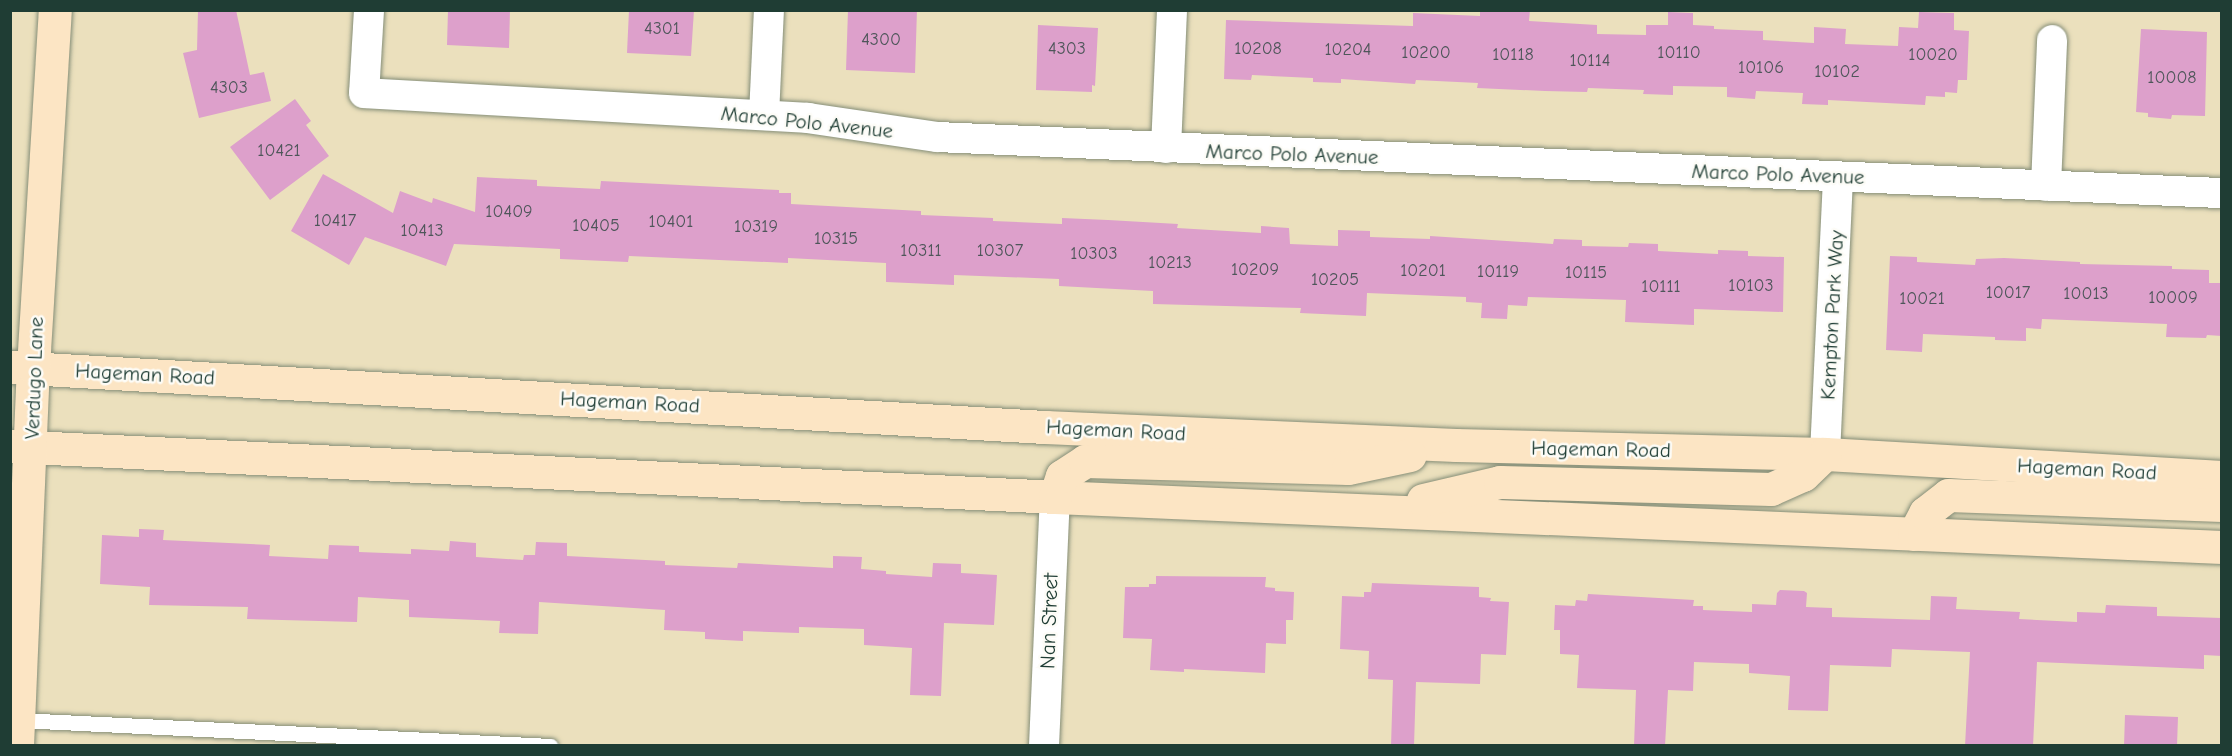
<!DOCTYPE html>
<html>
<head>
<meta charset="utf-8">
<style>
  body { margin:0 }
  #map { position:relative; width:2232px; height:756px; overflow:hidden; background:#ebe0bd; font-family:"Comic Neue",sans-serif }
  div>[style] { position:absolute }
  .building>* { inset:0; background:#dda0cb }
  .roads { filter:drop-shadow(0 0 2px #858e78) drop-shadow(0 0 2px #858e78) }
  .lane>* { height:15px; margin:-7.5px; padding:0 7.5px; transform-origin:7.5px; border-radius:7.5px; background:#fff }
  .street>* { height:30px; margin:-15px; padding:0 15px; transform-origin:15px; border-radius:15px; background:#fff }
  .secondary>* { height:33px; margin:-16.5px; padding:0 16.5px; transform-origin:16.5px; border-radius:16.5px; background:#fce5c4 }
  span { translate:-50% -50%; white-space:nowrap; text-align:center; line-height:1.15; -webkit-text-stroke:5px #fdfcf7; paint-order:stroke }
  .number-label { font-size:18px; color:#4e565a }
  .number-label span { -webkit-text-stroke-width:0 }
  .street-label { font-size:21px; color:#1f3d34 }
  .frame { position:absolute; inset:0; border:12px solid #1f3d34; pointer-events:none }
</style>
</head>
<body>
<div id="map">
  <div class="building">
    <i style="clip-path:polygon(198px 10px,236px 10px,250px 75px,264px 72px,271px 101px,199px 118px,183px 53px,197px 50px)"></i>
    <i style="clip-path:polygon(448px 10px,510px 10px,509px 48px,447px 45px)"></i>
    <i style="clip-path:polygon(629px 10px,694px 10px,691px 56px,627px 53px)"></i>
    <i style="clip-path:polygon(848px 10px,917px 10px,915px 73px,846px 70px)"></i>
    <i style="clip-path:polygon(1480px 10px,1530px 10px,1529px 21px,1597px 25px,1597px 34px,1646px 35px,1646px 25px,1668px 25px,1668px 12px,1693px 13px,1693px 25px,1714px 26px,1714px 29px,1763px 31px,1763px 40px,1814px 43px,1814px 27px,1846px 29px,1845px 44px,1898px 46px,1899px 27px,1918px 28px,1919px 12px,1954px 13px,1954px 30px,1969px 31px,1967px 80px,1958px 80px,1957px 93px,1945px 92px,1945px 97px,1926px 96px,1925px 105px,1828px 100px,1828px 105px,1802px 104px,1803px 93px,1756px 91px,1755px 99px,1727px 97px,1727px 87px,1673px 86px,1673px 95px,1643px 94px,1644px 90px,1588px 88px,1587px 92px,1545px 91px,1477px 88px,1478px 83px,1416px 80px,1415px 84px,1341px 79px,1341px 83px,1313px 82px,1313px 78px,1252px 75px,1251px 80px,1224px 79px,1226px 20px,1413px 26px,1413px 13px,1480px 16px)"></i>
    <i style="clip-path:polygon(1038px 25px,1098px 28px,1095px 86px,1092px 85px,1092px 92px,1036px 90px)"></i>
    <i style="clip-path:polygon(2141px 29px,2207px 32px,2205px 116px,2172px 115px,2171px 119px,2148px 117px,2148px 113px,2136px 112px)"></i>
    <i style="clip-path:polygon(295px 99px,311px 121px,306px 125px,329px 156px,270px 200px,230px 147px)"></i>
    <i style="clip-path:polygon(323px 174px,393px 213px,400px 191px,432px 203px,433px 198px,475px 212px,477px 177px,537px 180px,537px 186px,600px 189px,601px 181px,779px 190px,779px 193px,791px 193px,791px 204px,921px 211px,921px 215px,993px 218px,993px 221px,1062px 224px,1062px 218px,1108px 220px,1178px 224px,1177px 228px,1261px 233px,1261px 226px,1289px 228px,1290px 244px,1338px 246px,1338px 230px,1370px 231px,1370px 237px,1430px 239px,1430px 236px,1553px 244px,1554px 239px,1582px 240px,1582px 246px,1628px 247px,1629px 243px,1658px 244px,1658px 251px,1718px 254px,1718px 250px,1748px 251px,1748px 256px,1784px 257px,1783px 312px,1694px 309px,1694px 325px,1625px 322px,1626px 300px,1528px 297px,1527px 306px,1508px 305px,1507px 319px,1481px 318px,1482px 303px,1466px 302px,1466px 297px,1367px 293px,1366px 316px,1300px 313px,1301px 308px,1153px 304px,1153px 291px,1059px 286px,1059px 279px,954px 275px,954px 285px,886px 282px,886px 263px,788px 258px,788px 263px,629px 256px,628px 262px,560px 259px,560px 249px,454px 244px,446px 266px,365px 237px,349px 265px,291px 231px)"></i>
    <i style="clip-path:polygon(1890px 256px,1917px 257px,1917px 262px,1975px 265px,1976px 259px,2004px 258px,2080px 262px,2080px 264px,2172px 266px,2172px 269px,2209px 270px,2209px 283px,2222px 283px,2222px 336px,2207px 335px,2206px 338px,2166px 337px,2167px 324px,2042px 319px,2041px 329px,2026px 328px,2026px 341px,1995px 340px,1995px 337px,1923px 334px,1922px 352px,1886px 350px)"></i>
    <i style="clip-path:polygon(139px 529px,164px 530px,163px 540px,270px 545px,269px 556px,328px 559px,329px 545px,359px 546px,359px 552px,411px 554px,411px 549px,449px 551px,450px 541px,476px 543px,476px 557px,523px 560px,524px 555px,535px 555px,536px 542px,567px 543px,567px 556px,665px 561px,665px 565px,737px 568px,738px 563px,833px 568px,833px 556px,862px 557px,861px 569px,886px 571px,886px 574px,932px 577px,933px 563px,961px 564px,961px 573px,997px 575px,994px 625px,944px 623px,941px 696px,910px 695px,912px 648px,864px 645px,864px 629px,799px 627px,799px 633px,743px 631px,743px 641px,705px 639px,705px 632px,664px 630px,665px 610px,539px 602px,538px 634px,499px 633px,500px 621px,409px 617px,409px 600px,358px 597px,357px 622px,247px 619px,248px 607px,149px 605px,150px 587px,100px 584px,102px 535px,139px 537px)"></i>
    <i style="clip-path:polygon(1156px 576px,1266px 577px,1265px 587px,1275px 588px,1275px 591px,1294px 592px,1293px 620px,1286px 620px,1286px 644px,1266px 643px,1265px 673px,1184px 669px,1184px 672px,1150px 670px,1152px 639px,1123px 638px,1125px 587px,1149px 587px,1149px 584px,1156px 584px)"></i>
    <i style="clip-path:polygon(1372px 583px,1479px 587px,1479px 597px,1491px 598px,1490px 601px,1509px 602px,1506px 655px,1481px 654px,1480px 684px,1416px 682px,1414px 746px,1391px 746px,1393px 680px,1368px 679px,1369px 651px,1340px 649px,1342px 596px,1364px 597px,1364px 592px,1371px 592px)"></i>
    <i style="clip-path:polygon(1780px 590px,1804px 591px,1807px 593px,1806px 607px,1832px 608px,1832px 617px,1930px 620px,1931px 596px,1957px 597px,1956px 609px,2020px 612px,2019px 619px,2077px 622px,2077px 612px,2105px 613px,2106px 605px,2157px 607px,2157px 616px,2222px 618px,2222px 656px,2204px 655px,2204px 669px,2037px 662px,2033px 746px,1965px 746px,1970px 652px,1892px 649px,1891px 667px,1830px 665px,1828px 711px,1788px 710px,1790px 676px,1749px 673px,1749px 664px,1694px 662px,1693px 691px,1668px 690px,1665px 746px,1634px 746px,1636px 690px,1577px 688px,1579px 655px,1560px 654px,1560px 630px,1554px 630px,1555px 605px,1575px 606px,1576px 600px,1587px 601px,1588px 594px,1694px 600px,1693px 606px,1703px 606px,1703px 610px,1752px 612px,1752px 604px,1776px 605px,1777px 593px)"></i>
    <i style="clip-path:polygon(2125px 715px,2178px 717px,2177px 746px,2124px 746px)"></i>
  </div>
  <div class="roads">
    <div class="lane">
      <i style="left:19px;top:720px;width:532px;rotate:2.8deg"></i>
    </div>
    <div class="street">
      <i style="left:369px;top:10px;width:83px;rotate:93.4deg"></i>
      <i style="left:364px;top:93px;width:445px;rotate:3.2deg"></i>
      <i style="left:808px;top:118px;width:130px;rotate:8.4deg"></i>
      <i style="left:937px;top:137px;width:1286px;rotate:2.5deg"></i>
      <i style="left:764px;top:115px;width:105px;rotate:-87.3deg"></i>
      <i style="left:1166px;top:148px;width:138px;rotate:-87.5deg"></i>
      <i style="left:2046px;top:186px;width:146px;rotate:-87.6deg"></i>
      <i style="left:1825px;top:454px;width:277px;rotate:-87.3deg"></i>
      <i style="left:1044px;top:746px;width:249px;rotate:-87.5deg"></i>
    </div>
    <div class="secondary">
      <i style="left:10px;top:367px;width:1037px;rotate:3.32deg"></i>
      <i style="left:1045px;top:427px;width:411px;rotate:2.5deg"></i>
      <i style="left:1456px;top:445px;width:369px;rotate:1.4deg"></i>
      <i style="left:1825px;top:454px;width:398px;rotate:3.3deg"></i>
      <i style="left:10px;top:446px;width:1046px;rotate:2.79deg"></i>
      <i style="left:1055px;top:497px;width:1168px;rotate:2.45deg"></i>
      <i style="left:1055px;top:497px;width:22px;rotate:-72deg"></i>
      <i style="left:1062px;top:476px;width:27px;rotate:-33deg"></i>
      <i style="left:1085px;top:461px;width:263px;rotate:1.5deg"></i>
      <i style="left:1348px;top:468px;width:63px;rotate:-11.8deg"></i>
      <i style="left:1423px;top:500px;width:79px;rotate:-13.2deg"></i>
      <i style="left:1500px;top:482px;width:271px;rotate:1.5deg"></i>
      <i style="left:1771px;top:489px;width:35px;rotate:-24deg"></i>
      <i style="left:1803px;top:475px;width:30px;rotate:-44deg"></i>
      <i style="left:1914px;top:534px;width:24px;rotate:-62deg"></i>
      <i style="left:1925px;top:513px;width:29px;rotate:-38deg"></i>
      <i style="left:1948px;top:495px;width:274px;rotate:2.1deg"></i>
      <i style="left:17px;top:746px;width:379px;rotate:-87.6deg"></i>
      <i style="left:33px;top:367px;width:358px;rotate:-86.5deg"></i>
    </div>
  </div>
  <div class="number-label">
    <span style="left:662px;top:29px">4301</span>
    <span style="left:881px;top:40px">4300</span>
    <span style="left:1067px;top:49px">4303</span>
    <span style="left:1258px;top:49px">10208</span>
    <span style="left:1348px;top:50px">10204</span>
    <span style="left:1426px;top:53px">10200</span>
    <span style="left:1679px;top:53px">10110</span>
    <span style="left:1513px;top:55px">10118</span>
    <span style="left:1933px;top:55px">10020</span>
    <span style="left:1590px;top:61px">10114</span>
    <span style="left:1761px;top:68px">10106</span>
    <span style="left:1837px;top:72px">10102</span>
    <span style="left:2172px;top:78px">10008</span>
    <span style="left:229px;top:88px">4303</span>
    <span style="left:279px;top:151px">10421</span>
    <span style="left:509px;top:212px">10409</span>
    <span style="left:335px;top:221px">10417</span>
    <span style="left:671px;top:222px">10401</span>
    <span style="left:596px;top:226px">10405</span>
    <span style="left:756px;top:227px">10319</span>
    <span style="left:422px;top:231px">10413</span>
    <span style="left:836px;top:239px">10315</span>
    <span style="left:921px;top:251px">10311</span>
    <span style="left:1000px;top:251px">10307</span>
    <span style="left:1094px;top:254px">10303</span>
    <span style="left:1170px;top:263px">10213</span>
    <span style="left:1255px;top:270px">10209</span>
    <span style="left:1423px;top:271px">10201</span>
    <span style="left:1498px;top:272px">10119</span>
    <span style="left:1586px;top:273px">10115</span>
    <span style="left:1335px;top:280px">10205</span>
    <span style="left:1751px;top:286px">10103</span>
    <span style="left:1661px;top:287px">10111</span>
    <span style="left:2008px;top:293px">10017</span>
    <span style="left:2086px;top:294px">10013</span>
    <span style="left:2173px;top:298px">10009</span>
    <span style="left:1922px;top:299px">10021</span>
  </div>
  <div class="street-label">
    <span style="left:807px;top:122px;rotate:6deg">Marco Polo Avenue</span>
    <span style="left:1292px;top:154px;rotate:2deg">Marco Polo Avenue</span>
    <span style="left:1778px;top:174px;rotate:2deg">Marco Polo Avenue</span>
    <span style="left:1832px;top:315px;rotate:-87deg">Kempton Park Way</span>
    <span style="left:145px;top:374px;rotate:3deg">Hageman Road</span>
    <span style="left:34px;top:378px;rotate:-88deg">Verdugo Lane</span>
    <span style="left:630px;top:402px;rotate:3deg">Hageman Road</span>
    <span style="left:1116px;top:430px;rotate:3deg">Hageman Road</span>
    <span style="left:1601px;top:449px;rotate:1deg">Hageman Road</span>
    <span style="left:2087px;top:469px;rotate:3deg">Hageman Road</span>
    <span style="left:1049px;top:621px;rotate:-88deg">Nan Street</span>
  </div>
  <div class="frame"></div>
</div>
</body>
</html>
